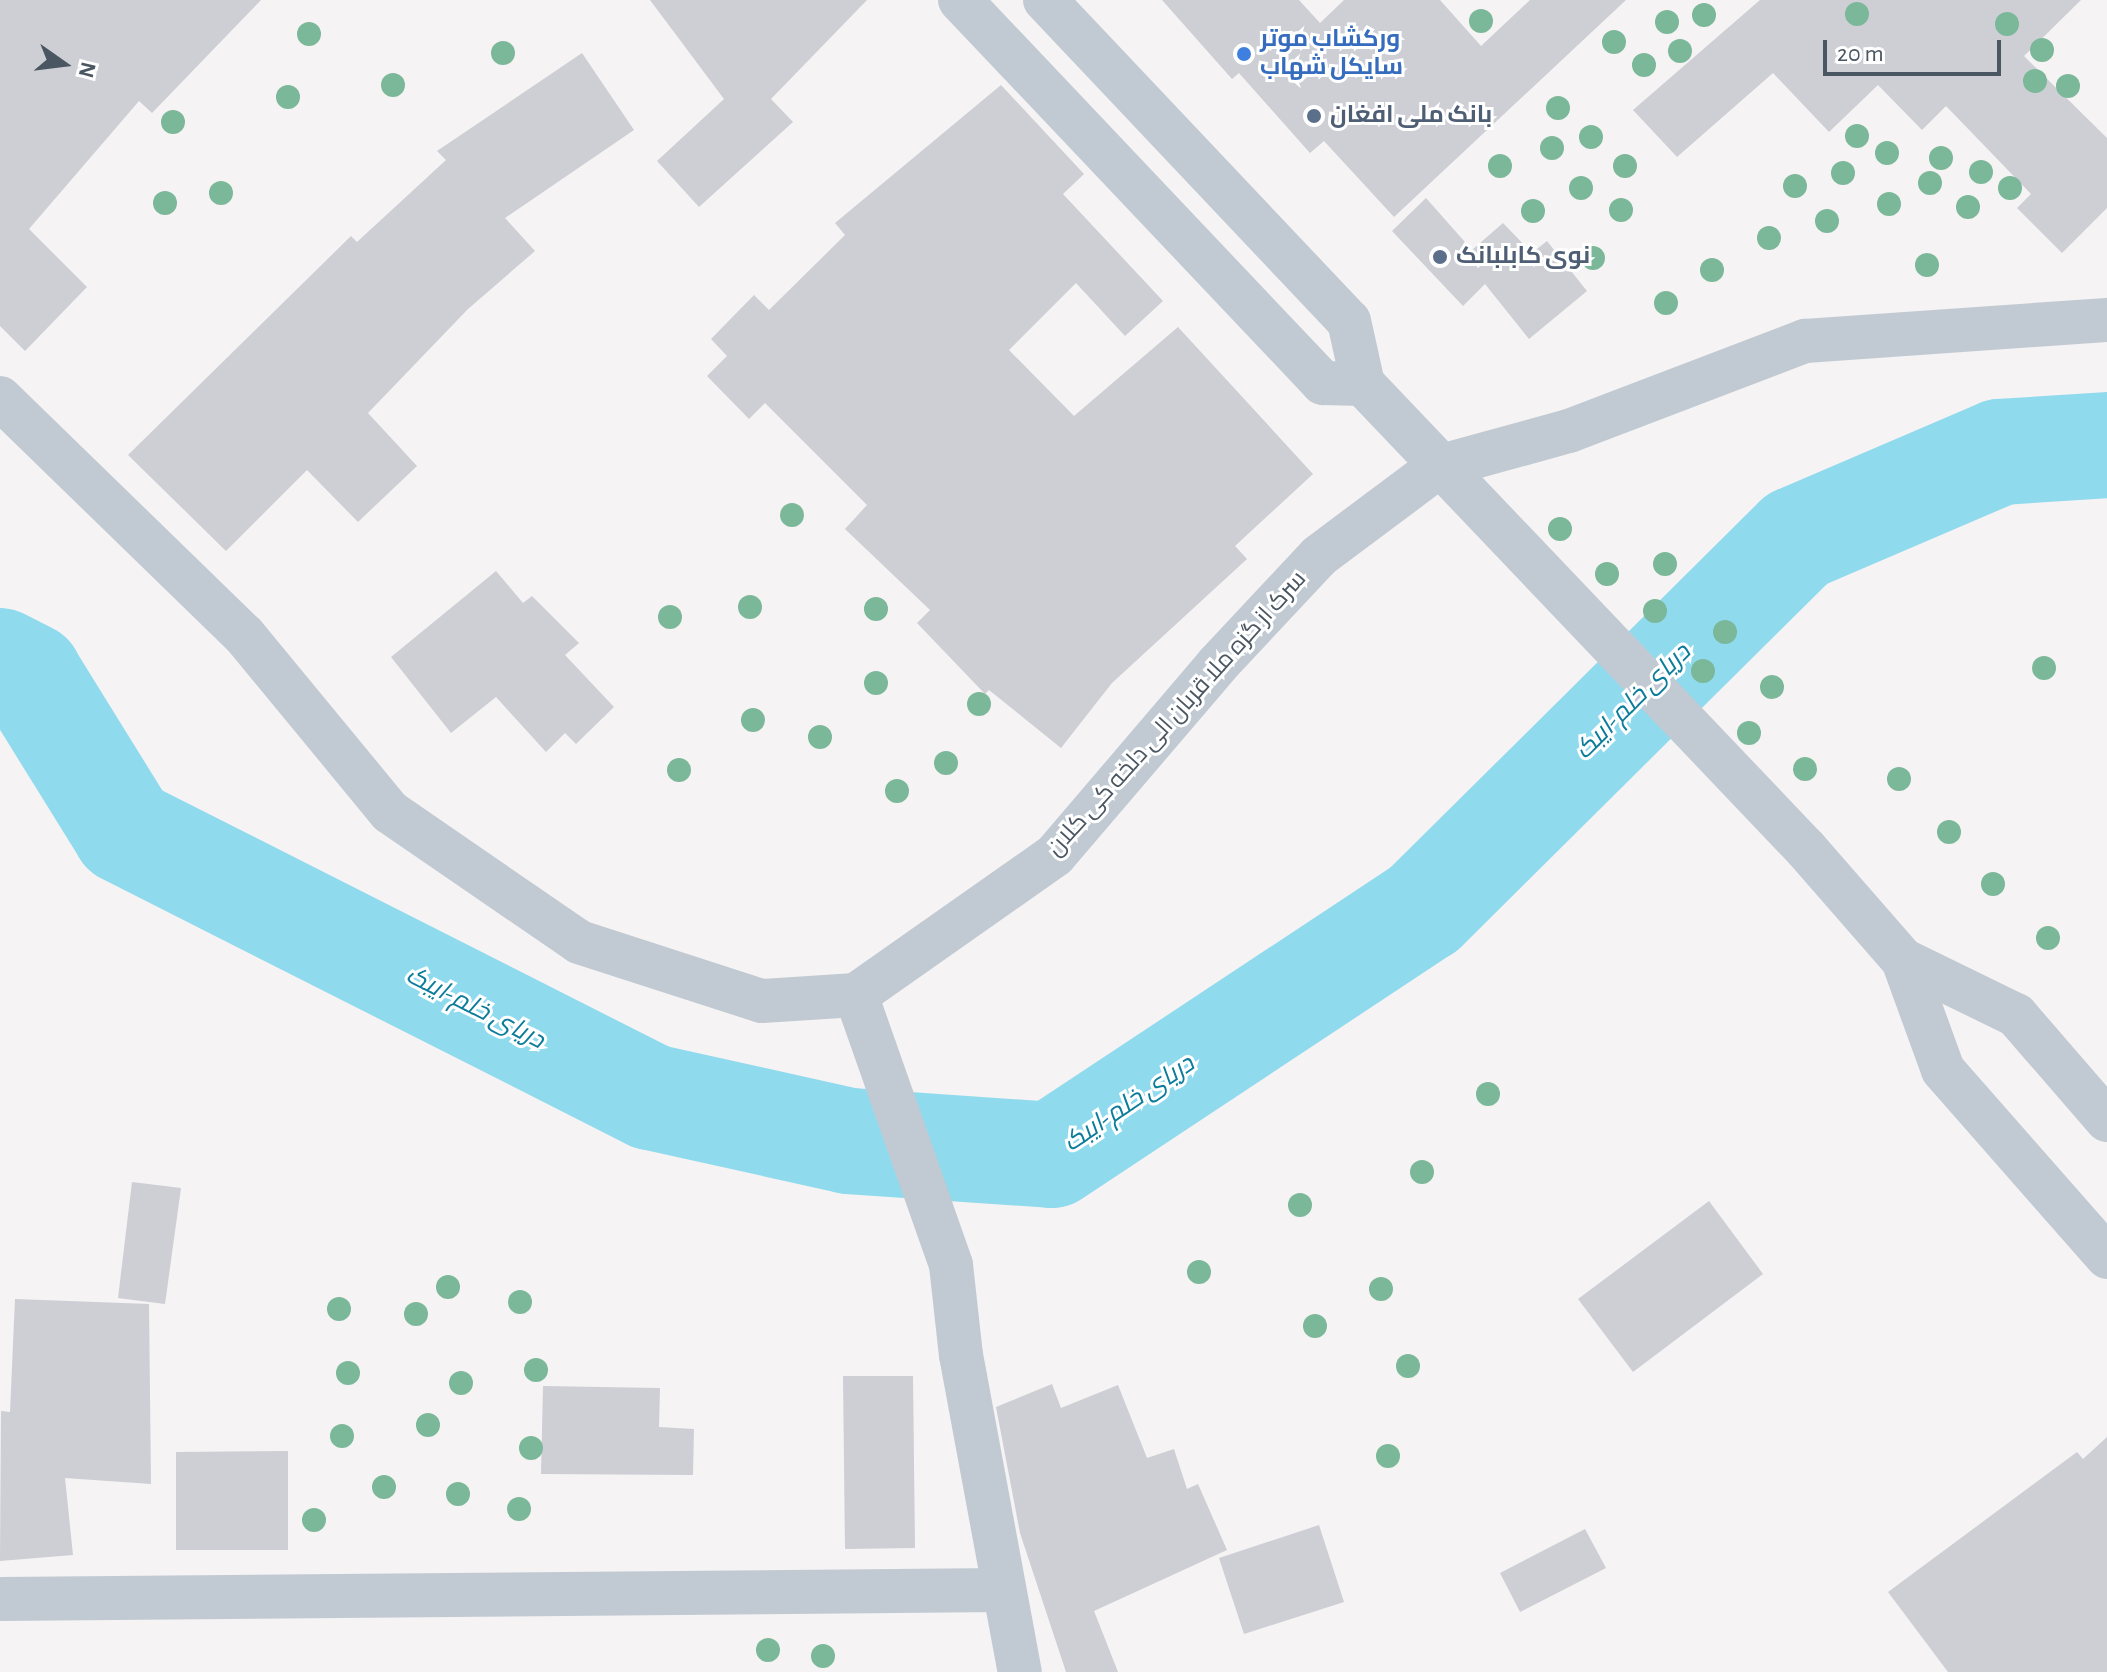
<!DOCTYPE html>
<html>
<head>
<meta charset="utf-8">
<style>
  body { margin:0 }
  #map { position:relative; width:2107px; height:1672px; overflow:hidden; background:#f5f3f3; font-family:"Alegreya Sans",Cairo,sans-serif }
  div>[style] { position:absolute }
  .river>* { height:106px; margin:-53px; padding:0 53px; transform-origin:53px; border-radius:53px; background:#90daee }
  .building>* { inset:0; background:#cdcfd5 }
  .minor>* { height:44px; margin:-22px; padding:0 22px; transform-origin:22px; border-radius:22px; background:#c1cad2 }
  .tertiary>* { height:44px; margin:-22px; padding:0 22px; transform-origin:22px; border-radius:22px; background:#c1cad2 }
  .trees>* { width:24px; height:24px; margin:-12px; border-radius:50%; background:#7bb799 }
  .dots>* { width:22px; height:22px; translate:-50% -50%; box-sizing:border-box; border:4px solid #fff; border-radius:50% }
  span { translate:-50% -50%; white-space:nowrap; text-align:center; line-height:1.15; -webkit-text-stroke:6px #fff; paint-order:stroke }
  .shop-label { font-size:24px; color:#366cbe; font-weight:700 }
  .left { translate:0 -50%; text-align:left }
  .service-label { font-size:24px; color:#4e5e75; font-weight:700 }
  .street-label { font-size:24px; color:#4a5661 }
  .water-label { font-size:26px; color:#0c7c9b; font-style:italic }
  .north { position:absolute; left:24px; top:24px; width:80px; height:80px; -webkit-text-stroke:6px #fff; paint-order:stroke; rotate:104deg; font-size:22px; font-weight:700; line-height:32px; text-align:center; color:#4a5661 }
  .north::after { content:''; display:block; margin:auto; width:28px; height:36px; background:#4a5661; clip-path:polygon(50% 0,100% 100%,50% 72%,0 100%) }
  .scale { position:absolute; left:1823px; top:40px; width:178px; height:36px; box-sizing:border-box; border:4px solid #4a5661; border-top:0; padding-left:10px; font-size:24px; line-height:28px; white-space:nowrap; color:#4a5661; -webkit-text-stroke:6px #fff; paint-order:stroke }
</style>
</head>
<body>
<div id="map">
  <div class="river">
    <i style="left:0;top:661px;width:33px;rotate:27deg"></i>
    <i style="left:29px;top:676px;width:182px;rotate:58.2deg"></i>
    <i style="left:125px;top:831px;width:589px;rotate:26.83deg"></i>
    <i style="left:651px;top:1097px;width:203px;rotate:12.5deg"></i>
    <i style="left:849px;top:1141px;width:203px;rotate:3.9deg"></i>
    <i style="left:1052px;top:1155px;width:446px;rotate:-33.5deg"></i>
    <i style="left:1424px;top:909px;width:525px;rotate:-44.77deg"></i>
    <i style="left:1797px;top:539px;width:221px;rotate:-23.2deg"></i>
    <i style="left:2000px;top:452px;width:107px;rotate:-3.7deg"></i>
  </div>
  <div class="building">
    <i style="clip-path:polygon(0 0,261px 0,152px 113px,139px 101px,29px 229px,87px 287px,25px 351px,0 326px)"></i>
    <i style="clip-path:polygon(650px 0,867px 0,771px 99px,793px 122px,699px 207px,657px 161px,724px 99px)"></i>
    <i style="clip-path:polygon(1162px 0,1299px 0,1320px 23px,1344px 0,1440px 0,1481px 46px,1530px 0,1626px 0,1394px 217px,1324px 141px,1310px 153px,1239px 73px,1232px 79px)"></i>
    <i style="clip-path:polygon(1760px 0,2081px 0,2024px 56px,2107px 138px,2107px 208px,2062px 253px,2017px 208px,2031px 194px,1946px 106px,1922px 130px,1878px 85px,1829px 132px,1773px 73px,1677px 157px,1633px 110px)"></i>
    <i style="clip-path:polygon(582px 53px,634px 130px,505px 218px,535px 251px,468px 309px,368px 413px,417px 466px,358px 522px,307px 470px,226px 551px,128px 455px,351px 236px,357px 242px,446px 160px,437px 151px)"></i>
    <i style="clip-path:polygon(1001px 85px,1084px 174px,1063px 194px,1163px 301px,1125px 336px,1076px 283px,1009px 350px,1074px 416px,1178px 327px,1313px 474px,1235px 546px,1247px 559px,1112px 683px,1061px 748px,989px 690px,985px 694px,917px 623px,930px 610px,845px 529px,867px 505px,765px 403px,749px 419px,707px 376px,727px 356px,711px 339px,754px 295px,769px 310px,845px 235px,835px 223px)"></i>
    <i style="clip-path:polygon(1426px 198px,1472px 250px,1503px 223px,1532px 253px,1547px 241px,1587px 291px,1529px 339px,1485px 284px,1463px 306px,1392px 231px)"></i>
    <i style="clip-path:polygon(496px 571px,523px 603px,532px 596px,579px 643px,565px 655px,614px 707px,576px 744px,565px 733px,546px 752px,496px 697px,451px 733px,391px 657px)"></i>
    <i style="clip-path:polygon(132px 1182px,181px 1188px,165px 1304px,118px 1298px)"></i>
    <i style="clip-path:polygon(1709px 1201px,1763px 1274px,1633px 1372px,1578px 1299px)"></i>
    <i style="clip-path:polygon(15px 1299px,149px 1304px,151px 1484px,65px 1478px,73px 1555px,0 1561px,1px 1411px,10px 1412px)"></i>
    <i style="clip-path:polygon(843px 1376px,913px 1376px,915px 1548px,845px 1549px)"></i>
    <i style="clip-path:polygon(1052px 1384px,1061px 1408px,1118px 1385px,1147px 1458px,1174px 1449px,1187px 1489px,1198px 1484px,1227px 1550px,1094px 1611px,1118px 1672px,1066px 1672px,1020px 1533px,996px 1407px)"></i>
    <i style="clip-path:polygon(543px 1386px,660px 1388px,659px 1427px,694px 1429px,693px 1475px,541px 1474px)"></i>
    <i style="clip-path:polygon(2107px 1437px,2107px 1672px,1948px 1672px,1888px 1592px,2077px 1452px,2083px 1459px)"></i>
    <i style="clip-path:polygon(288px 1451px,288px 1550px,176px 1550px,176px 1452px)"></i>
    <i style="clip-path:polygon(1319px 1525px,1344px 1602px,1244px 1634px,1219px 1558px)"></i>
    <i style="clip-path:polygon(1585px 1529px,1606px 1568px,1520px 1612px,1500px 1573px)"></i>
  </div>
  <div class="minor">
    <i style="left:0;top:1599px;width:1002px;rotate:-0.51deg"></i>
  </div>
  <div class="tertiary">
    <i style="left:960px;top:0;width:528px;rotate:46.54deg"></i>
    <i style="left:1323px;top:383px;width:40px;rotate:1.4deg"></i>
    <i style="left:1045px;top:0;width:442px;rotate:46.6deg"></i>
    <i style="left:1349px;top:321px;width:65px;rotate:77.5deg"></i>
    <i style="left:1363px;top:384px;width:642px;rotate:46.39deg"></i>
    <i style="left:1806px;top:849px;width:147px;rotate:48.9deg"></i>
    <i style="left:1903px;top:960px;width:117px;rotate:70deg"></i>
    <i style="left:1943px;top:1070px;width:249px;rotate:48.7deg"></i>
    <i style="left:0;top:398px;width:340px;rotate:44.2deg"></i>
    <i style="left:244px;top:635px;width:229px;rotate:50.5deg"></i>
    <i style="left:390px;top:812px;width:229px;rotate:34.5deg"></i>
    <i style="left:579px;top:942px;width:192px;rotate:17.9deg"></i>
    <i style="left:762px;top:1001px;width:94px;rotate:-3.7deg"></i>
    <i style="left:1903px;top:960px;width:126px;rotate:26deg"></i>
    <i style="left:2016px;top:1015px;width:139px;rotate:49.1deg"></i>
    <i style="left:856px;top:995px;width:243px;rotate:-35.1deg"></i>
    <i style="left:1055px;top:855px;width:250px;rotate:-49.5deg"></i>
    <i style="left:1217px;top:665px;width:149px;rotate:-46.9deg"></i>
    <i style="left:1319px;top:556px;width:149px;rotate:-36.8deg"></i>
    <i style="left:1438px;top:467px;width:136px;rotate:-15.4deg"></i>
    <i style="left:1569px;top:431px;width:253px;rotate:-20.9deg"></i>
    <i style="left:1805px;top:341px;width:303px;rotate:-4deg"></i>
    <i style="left:856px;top:995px;width:286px;rotate:70.6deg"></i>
    <i style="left:951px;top:1265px;width:91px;rotate:83.7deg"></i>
    <i style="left:961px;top:1355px;width:322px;rotate:79.5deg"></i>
  </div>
  <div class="trees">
    <i style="left:1857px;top:14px"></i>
    <i style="left:1704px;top:15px"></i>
    <i style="left:1481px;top:21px"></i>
    <i style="left:1667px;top:22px"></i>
    <i style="left:2007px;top:24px"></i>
    <i style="left:309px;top:34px"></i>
    <i style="left:1614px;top:42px"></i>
    <i style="left:2042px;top:50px"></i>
    <i style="left:1680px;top:51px"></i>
    <i style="left:503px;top:53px"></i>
    <i style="left:1644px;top:65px"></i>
    <i style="left:2035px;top:81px"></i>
    <i style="left:393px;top:85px"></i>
    <i style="left:2068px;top:86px"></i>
    <i style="left:288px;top:97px"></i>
    <i style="left:1558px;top:108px"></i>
    <i style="left:173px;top:122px"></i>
    <i style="left:1857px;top:136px"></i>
    <i style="left:1591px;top:137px"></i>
    <i style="left:1552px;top:148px"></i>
    <i style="left:1887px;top:153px"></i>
    <i style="left:1941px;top:158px"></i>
    <i style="left:1500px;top:166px"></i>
    <i style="left:1625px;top:166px"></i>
    <i style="left:1981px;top:172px"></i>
    <i style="left:1843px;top:173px"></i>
    <i style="left:1930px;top:183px"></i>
    <i style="left:1795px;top:186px"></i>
    <i style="left:1581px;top:188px"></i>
    <i style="left:2010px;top:188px"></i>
    <i style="left:221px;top:193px"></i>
    <i style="left:165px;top:203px"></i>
    <i style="left:1889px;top:204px"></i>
    <i style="left:1968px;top:207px"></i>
    <i style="left:1621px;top:210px"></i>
    <i style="left:1533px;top:211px"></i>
    <i style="left:1827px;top:221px"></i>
    <i style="left:1769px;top:238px"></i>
    <i style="left:1593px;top:258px"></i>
    <i style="left:1927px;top:265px"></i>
    <i style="left:1712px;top:270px"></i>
    <i style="left:1666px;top:303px"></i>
    <i style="left:792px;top:515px"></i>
    <i style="left:1560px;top:529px"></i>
    <i style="left:1665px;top:564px"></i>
    <i style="left:1607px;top:574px"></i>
    <i style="left:750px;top:607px"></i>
    <i style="left:876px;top:609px"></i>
    <i style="left:1655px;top:611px"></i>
    <i style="left:670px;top:617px"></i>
    <i style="left:1725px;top:632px"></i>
    <i style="left:2044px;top:668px"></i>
    <i style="left:1703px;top:671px"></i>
    <i style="left:876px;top:683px"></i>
    <i style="left:1772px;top:687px"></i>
    <i style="left:979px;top:704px"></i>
    <i style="left:753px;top:720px"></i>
    <i style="left:1749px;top:733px"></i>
    <i style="left:820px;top:737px"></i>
    <i style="left:946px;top:763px"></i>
    <i style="left:1805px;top:769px"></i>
    <i style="left:679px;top:770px"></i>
    <i style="left:1899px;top:779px"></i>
    <i style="left:897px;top:791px"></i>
    <i style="left:1949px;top:832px"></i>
    <i style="left:1993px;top:884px"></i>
    <i style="left:2048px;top:938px"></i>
    <i style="left:1488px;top:1094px"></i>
    <i style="left:1422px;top:1172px"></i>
    <i style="left:1300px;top:1205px"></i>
    <i style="left:1199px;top:1272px"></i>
    <i style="left:448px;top:1287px"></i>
    <i style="left:1381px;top:1289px"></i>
    <i style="left:520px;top:1302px"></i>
    <i style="left:339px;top:1309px"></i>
    <i style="left:416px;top:1314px"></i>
    <i style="left:1315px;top:1326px"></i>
    <i style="left:1408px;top:1366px"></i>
    <i style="left:536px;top:1370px"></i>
    <i style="left:348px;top:1373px"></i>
    <i style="left:461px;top:1383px"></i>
    <i style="left:428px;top:1425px"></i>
    <i style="left:342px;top:1436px"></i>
    <i style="left:531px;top:1448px"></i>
    <i style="left:1388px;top:1456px"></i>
    <i style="left:384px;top:1487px"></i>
    <i style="left:458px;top:1494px"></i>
    <i style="left:519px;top:1509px"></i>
    <i style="left:314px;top:1520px"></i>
    <i style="left:768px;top:1650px"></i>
    <i style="left:823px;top:1656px"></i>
  </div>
  <div class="dots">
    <i style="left:1244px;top:54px;background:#3f7fe0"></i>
    <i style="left:1314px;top:116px;background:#5c6f8a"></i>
    <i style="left:1440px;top:257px;background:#5c6f8a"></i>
  </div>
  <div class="shop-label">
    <span class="left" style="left:1260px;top:54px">ورکشاب موتر<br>سایکل شهاب</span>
  </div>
  <div class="service-label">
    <span class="left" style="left:1330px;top:116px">بانک ملی افغان</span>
    <span class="left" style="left:1456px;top:257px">نوی کابلبانک</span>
  </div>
  <div class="street-label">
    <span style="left:1177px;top:714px;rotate:-48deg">سرک از گزه ملا قربان الی دلخه کی کلان</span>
  </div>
  <div class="water-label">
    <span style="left:1633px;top:702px;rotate:-45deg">دریای خلم-ایبک</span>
    <span style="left:475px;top:1008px;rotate:27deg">دریای خلم-ایبک</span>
    <span style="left:1129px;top:1104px;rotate:-34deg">دریای خلم-ایبک</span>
  </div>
  <div class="north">N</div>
  <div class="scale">20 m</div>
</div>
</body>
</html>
